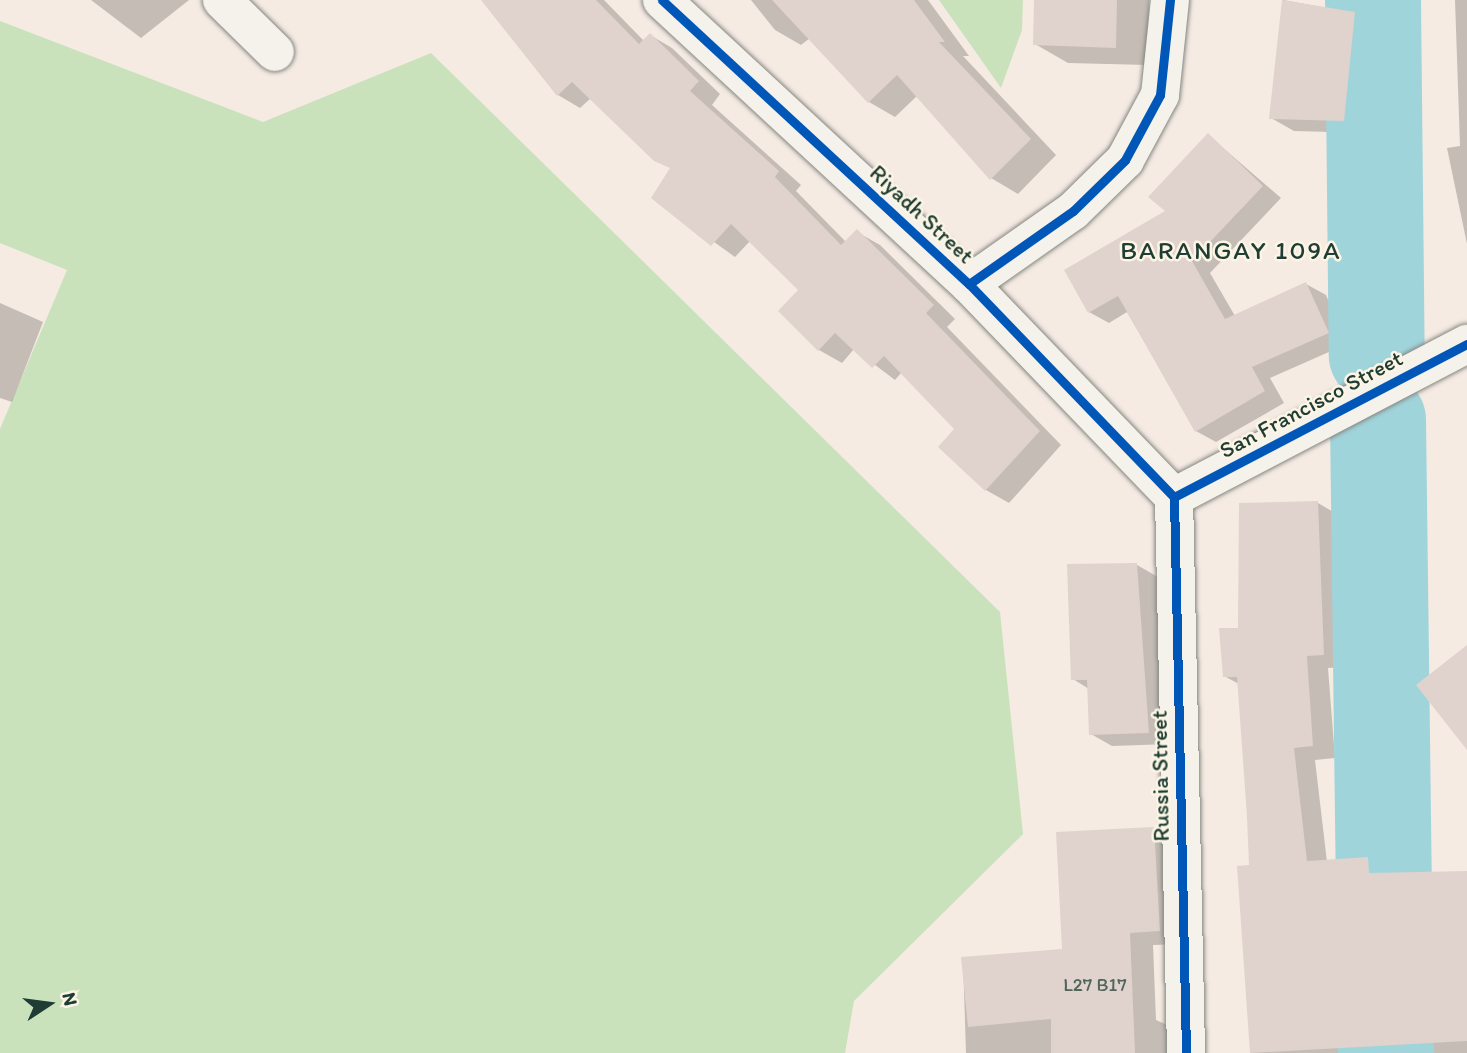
<!DOCTYPE html>
<html>
<head>
<meta charset="utf-8">
<style>
  body { margin:0 }
  #map { position:relative; width:1467px; height:1053px; overflow:hidden; background:#f5ebe3; font-family:Itim,sans-serif }
  div>[style] { position:absolute }
  .green>* { inset:0; background:#c9e2bc }
  .shadow>* { inset:0; background:#0003 }
  .river>* { height:96px; margin:-48px; padding:0 48px; transform-origin:48px; border-radius:48px; background:#a0d4db }
  .building>* { inset:0; background:#e0d2cc }
  .roads { filter:drop-shadow(0 0 2px #858681) drop-shadow(0 0 2px #858681) }
  .minor>* { height:38px; margin:-19px; padding:0 19px; transform-origin:19px; border-radius:19px; background:#f5f1eb }
  .cycleway>* { height:9px; margin:-4.5px; padding:0 4.5px; transform-origin:4.5px; border-radius:4.5px; background:#0057b8 }
  span { translate:-50% -50%; white-space:nowrap; text-align:center; line-height:1.15; -webkit-text-stroke:5px #fcf5e5; paint-order:stroke }
  .number-label { font-size:19px; color:#52655c }
  .number-label span { -webkit-text-stroke-width:0 }
  .street-label { font-size:23px; color:#1f3d34 }
  .quarter-label { font-size:26px; color:#1f3d34; letter-spacing:2px }
  .north { position:absolute; left:14px; top:969px; width:70px; height:70px; -webkit-text-stroke:5px #fcf5e5; paint-order:stroke; rotate:77deg; font-size:19px; font-weight:700; line-height:28px; text-align:center; color:#1f3d34 }
  .north::after { content:''; display:block; margin:auto; width:24px; height:32px; background:#1f3d34; clip-path:polygon(50% 0,100% 100%,50% 72%,0 100%) }
</style>
</head>
<body>
<div id="map">
  <div class="green">
    <i style="clip-path:polygon(939px 0,1023px 0,1022px 30px,1001px 88px)"></i>
    <i style="clip-path:polygon(0 21px,263px 122px,431px 53px,1000px 612px,1023px 834px,854px 1001px,845px 1053px,0 1053px,0 429px,67px 270px,0 243px)"></i>
  </div>
  <div class="shadow">
    <i style="clip-path:polygon(91px 0,189px 0,141px 38px)"></i>
    <i style="clip-path:polygon(482px 0,604px 0,644px 41px,650px 35px,672px 48px,720px 94px,712px 105px,801px 185px,796px 191px,847px 243px,857px 232px,880px 245px,955px 319px,947px 327px,1061px 445px,1009px 503px,986px 490px,941px 447px,957px 429px,902px 372px,895px 380px,854px 349px,842px 363px,819px 350px,780px 311px,801px 290px,750px 241px,735px 257px,653px 198px,672px 169px,591px 98px,580px 108px,558px 95px)"></i>
    <i style="clip-path:polygon(751px 0,928px 0,969px 56px,963px 56px,1056px 155px,1018px 194px,991px 178px,918px 95px,895px 117px,869px 102px,810px 38px,801px 45px,775px 30px)"></i>
    <i style="clip-path:polygon(1036px 0,1149px 0,1148px 65px,1068px 63px,1035px 44px)"></i>
    <i style="clip-path:polygon(1283px 0,1354px 13px,1377px 27px,1367px 133px,1294px 131px,1271px 118px)"></i>
    <i style="clip-path:polygon(1455px 0,1467px 0,1467px 244px,1447px 148px,1460px 146px)"></i>
    <i style="clip-path:polygon(1208px 135px,1281px 198px,1210px 273px,1235px 316px,1306px 284px,1326px 295px,1347px 344px,1270px 378px,1284px 403px,1216px 442px,1196px 431px,1127px 312px,1109px 323px,1089px 312px,1168px 212px)"></i>
    <i style="clip-path:polygon(0 303px,43px 322px,12px 402px,0 398px)"></i>
    <i style="clip-path:polygon(1318px 503px,1340px 516px,1345px 667px,1328px 668px,1335px 758px,1315px 760px,1327px 862px,1390px 857px,1411px 869px,1404px 874px,1467px 872px,1467px 1053px,1251px 1053px,1239px 868px,1251px 867px,1239px 684px,1224px 676px,1240px 630px)"></i>
    <i style="clip-path:polygon(1137px 565px,1158px 577px,1170px 744px,1112px 746px,1091px 734px,1089px 689px,1073px 679px)"></i>
    <i style="clip-path:polygon(1154px 829px,1177px 843px,1183px 944px,1153px 945px,1156px 1020px,1186px 1033px,1187px 1053px,966px 1053px,963px 959px,1064px 950px)"></i>
  </div>
  <div class="river">
    <i style="left:1373px;top:0;width:355px;rotate:89.4deg"></i>
    <i style="left:1378px;top:420px;width:633px;rotate:89.28deg"></i>
  </div>
  <div class="building">
    <i style="clip-path:polygon(481px 0,596px 0,639px 44px,650px 33px,699px 81px,690px 91px,779px 171px,775px 177px,841px 245px,857px 229px,934px 305px,926px 313px,1040px 431px,985px 491px,938px 447px,954px 429px,884px 356px,872px 368px,835px 333px,818px 351px,778px 311px,798px 290px,731px 224px,711px 246px,651px 198px,670px 168px,654px 161px,572px 82px,557px 96px)"></i>
    <i style="clip-path:polygon(772px 0,914px 0,945px 42px,939px 42px,1031px 139px,990px 180px,897px 75px,868px 103px)"></i>
    <i style="clip-path:polygon(1034px 0,1117px 0,1116px 48px,1033px 45px)"></i>
    <i style="clip-path:polygon(1282px 0,1355px 12px,1344px 121px,1269px 119px)"></i>
    <i style="clip-path:polygon(1208px 133px,1263px 186px,1192px 261px,1225px 319px,1306px 282px,1329px 333px,1252px 367px,1265px 391px,1195px 432px,1118px 296px,1088px 313px,1064px 270px,1165px 211px,1148px 197px)"></i>
    <i style="clip-path:polygon(1318px 501px,1324px 655px,1307px 656px,1313px 746px,1294px 748px,1307px 861px,1368px 857px,1369px 873px,1467px 871px,1467px 1041px,1250px 1053px,1237px 866px,1249px 865px,1247px 816px,1237px 677px,1223px 677px,1219px 628px,1238px 628px,1239px 503px)"></i>
    <i style="clip-path:polygon(1137px 563px,1149px 733px,1089px 735px,1087px 680px,1071px 680px,1067px 564px)"></i>
    <i style="clip-path:polygon(1467px 645px,1467px 750px,1416px 685px)"></i>
    <i style="clip-path:polygon(1154px 827px,1160px 931px,1130px 933px,1135px 1053px,1051px 1053px,1051px 1019px,968px 1027px,961px 957px,1062px 949px,1056px 832px)"></i>
  </div>
  <div class="roads">
    <div class="minor">
      <i style="left:222px;top:0;width:74px;rotate:44.5deg"></i>
      <i style="left:662px;top:0;width:418px;rotate:42.8deg"></i>
      <i style="left:969px;top:284px;width:296px;rotate:46.1deg"></i>
      <i style="left:969px;top:284px;width:127px;rotate:-35.1deg"></i>
      <i style="left:1073px;top:211px;width:73px;rotate:-44.4deg"></i>
      <i style="left:1125px;top:160px;width:74px;rotate:-61.7deg"></i>
      <i style="left:1160px;top:95px;width:96px;rotate:-84deg"></i>
      <i style="left:1174px;top:497px;width:556px;rotate:88.76deg"></i>
      <i style="left:1174px;top:497px;width:331px;rotate:-27.6deg"></i>
    </div>
  </div>
  <div class="cycleway">
    <i style="left:662px;top:0;width:418px;rotate:42.8deg"></i>
    <i style="left:969px;top:284px;width:296px;rotate:46.1deg"></i>
    <i style="left:969px;top:284px;width:127px;rotate:-35.1deg"></i>
    <i style="left:1073px;top:211px;width:73px;rotate:-44.4deg"></i>
    <i style="left:1125px;top:160px;width:74px;rotate:-61.7deg"></i>
    <i style="left:1160px;top:95px;width:96px;rotate:-84deg"></i>
    <i style="left:1174px;top:497px;width:556px;rotate:88.76deg"></i>
    <i style="left:1174px;top:497px;width:331px;rotate:-27.6deg"></i>
  </div>
  <div class="number-label">
    <span style="left:1095px;top:985px">L27 B17</span>
  </div>
  <div class="street-label">
    <span style="left:922px;top:214px;rotate:43deg">Riyadh Street</span>
    <span style="left:1311px;top:404px;rotate:-28deg">San Francisco Street</span>
    <span style="left:1160px;top:776px;rotate:-91deg">Russia Street</span>
  </div>
  <div class="quarter-label">
    <span style="left:1231px;top:251px">BARANGAY 109A</span>
  </div>
  <div class="north">N</div>
</div>
</body>
</html>
